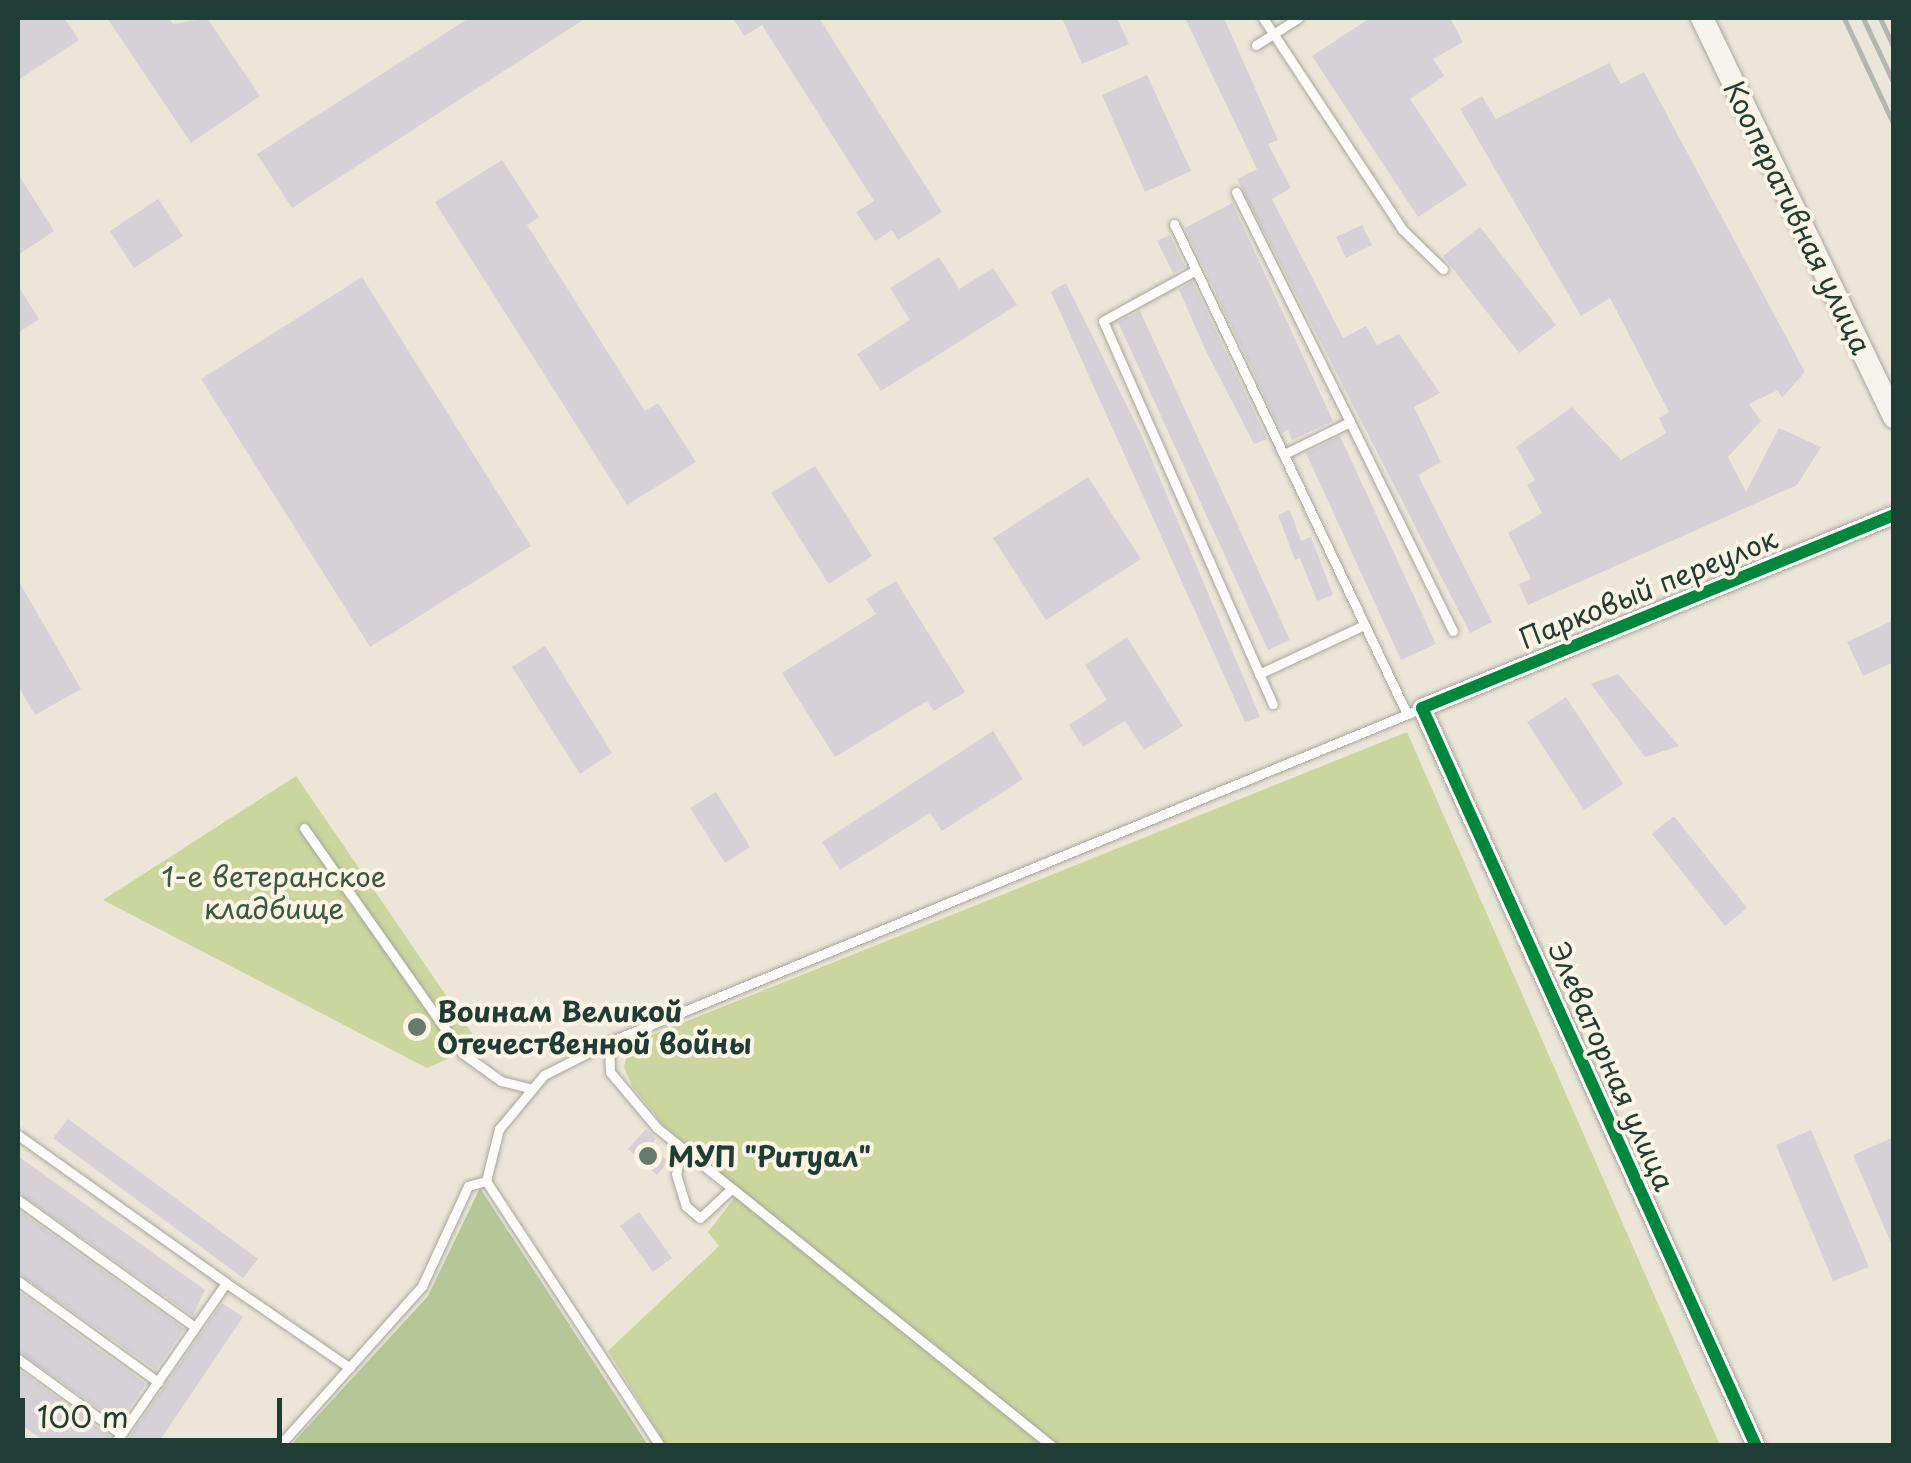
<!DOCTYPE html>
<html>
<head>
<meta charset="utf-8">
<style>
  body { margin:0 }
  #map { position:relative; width:1911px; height:1463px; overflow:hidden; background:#ece6d8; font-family:"Playpen Sans",sans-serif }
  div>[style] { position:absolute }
  .green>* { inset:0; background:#cad69e }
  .forest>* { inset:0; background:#b6c697 }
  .building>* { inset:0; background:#d6d1d6 }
  .roads { filter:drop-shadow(0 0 2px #a7a79e) drop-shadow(0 0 2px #a7a79e) }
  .lane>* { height:9px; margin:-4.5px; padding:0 4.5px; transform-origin:4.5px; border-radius:4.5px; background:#fcfbf9 }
  .street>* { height:18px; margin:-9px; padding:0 9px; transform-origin:9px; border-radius:9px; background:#fcfbf9 }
  .secondary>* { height:22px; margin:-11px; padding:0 11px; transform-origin:11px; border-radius:11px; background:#f6f3ee }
  .rail>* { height:5px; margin:-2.5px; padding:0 2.5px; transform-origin:2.5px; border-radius:2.5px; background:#b3b6b3 }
  .cycleway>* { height:12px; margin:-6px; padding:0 6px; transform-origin:6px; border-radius:6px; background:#00873e }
  .dots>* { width:28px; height:28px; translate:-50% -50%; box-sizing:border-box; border:5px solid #fcf5e5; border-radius:50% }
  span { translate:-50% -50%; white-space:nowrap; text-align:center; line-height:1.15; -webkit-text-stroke:8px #fcf5e5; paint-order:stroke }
  .street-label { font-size:28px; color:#1f3d34 }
  .park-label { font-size:28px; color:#3c5940 }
  .poi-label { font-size:28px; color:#1f3d34; font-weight:700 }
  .left { translate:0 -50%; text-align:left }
  .frame { position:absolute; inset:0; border:20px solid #1f3d34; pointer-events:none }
  .scale { position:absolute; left:20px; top:1398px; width:262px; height:45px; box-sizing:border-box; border:5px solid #1f3d34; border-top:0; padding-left:12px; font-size:30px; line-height:35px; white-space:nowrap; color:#1f3d34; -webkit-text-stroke:8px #fcf5e5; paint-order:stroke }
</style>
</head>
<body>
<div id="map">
  <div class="green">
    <i style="clip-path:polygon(1407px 732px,1720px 1445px,647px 1445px,659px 1433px,608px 1351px,719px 1246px,708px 1232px,740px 1191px,664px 1126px,632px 1086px,624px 1067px,630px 1044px)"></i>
    <i style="clip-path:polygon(296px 776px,480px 1045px,427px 1068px,103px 900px)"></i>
  </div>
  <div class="forest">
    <i style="clip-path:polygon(480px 1188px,648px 1445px,291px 1445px,428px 1296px)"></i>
  </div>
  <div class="building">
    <i style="clip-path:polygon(18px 18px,64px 18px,79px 40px,18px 80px)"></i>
    <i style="clip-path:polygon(107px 18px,169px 18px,173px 24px,207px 18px,260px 96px,191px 143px)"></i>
    <i style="clip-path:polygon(469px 18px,586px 18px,292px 208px,257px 154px)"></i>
    <i style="clip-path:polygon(733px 18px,819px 18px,942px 212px,898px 240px,892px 230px,875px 241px,856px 212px,874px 201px,762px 25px,744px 36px)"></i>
    <i style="clip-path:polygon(1062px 18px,1117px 18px,1129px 44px,1082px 64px)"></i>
    <i style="clip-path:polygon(1185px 18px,1224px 18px,1278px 140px,1268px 144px,1291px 188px,1272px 199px,1343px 338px,1366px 326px,1377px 345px,1399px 334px,1440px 393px,1414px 407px,1441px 462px,1418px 475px,1492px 622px,1470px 633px,1237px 179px,1257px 169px)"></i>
    <i style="clip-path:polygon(1370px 18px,1450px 18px,1463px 42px,1433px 59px,1444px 76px,1410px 99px,1467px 185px,1418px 217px,1312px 56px)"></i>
    <i style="clip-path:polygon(1609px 63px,1621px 84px,1644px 72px,1805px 372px,1782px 398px,1778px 390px,1749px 404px,1761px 421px,1728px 457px,1746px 492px,1779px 428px,1821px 447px,1797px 485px,1528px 605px,1519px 584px,1531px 579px,1508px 533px,1542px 513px,1527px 485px,1535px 480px,1516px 447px,1572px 407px,1621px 460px,1666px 433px,1659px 418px,1669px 412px,1610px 298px,1581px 316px,1460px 109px,1482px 96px,1496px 119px)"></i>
    <i style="clip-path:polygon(1147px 75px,1191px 171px,1145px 192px,1102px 95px)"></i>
    <i style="clip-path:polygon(502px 160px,539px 217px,527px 225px,645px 411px,658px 403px,696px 462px,627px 505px,435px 202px)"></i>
    <i style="clip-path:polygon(18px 174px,54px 231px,18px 255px)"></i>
    <i style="clip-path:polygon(158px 199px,183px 236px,134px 268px,110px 231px)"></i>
    <i style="clip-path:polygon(1232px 203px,1333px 421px,1292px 440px,1288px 430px,1282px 433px,1185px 228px)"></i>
    <i style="clip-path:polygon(1362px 225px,1372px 245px,1346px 258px,1336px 237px)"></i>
    <i style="clip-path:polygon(1480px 227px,1556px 325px,1519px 353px,1443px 256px)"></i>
    <i style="clip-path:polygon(1170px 235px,1185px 267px,1173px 273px,1157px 241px)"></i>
    <i style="clip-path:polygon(939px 257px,959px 289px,993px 268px,1017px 305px,881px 391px,857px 354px,910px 320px,890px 288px)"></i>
    <i style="clip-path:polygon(362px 277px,531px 546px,370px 647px,201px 379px)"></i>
    <i style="clip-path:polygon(1192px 281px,1267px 439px,1254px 444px,1206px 351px,1179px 290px)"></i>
    <i style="clip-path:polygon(1066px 283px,1142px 436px,1260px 717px,1245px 722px,1051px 292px)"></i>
    <i style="clip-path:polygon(18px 286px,39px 319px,18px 333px)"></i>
    <i style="clip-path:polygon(1140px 311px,1290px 640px,1268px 650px,1118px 322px)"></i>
    <i style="clip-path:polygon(1340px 436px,1436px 644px,1401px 660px,1306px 453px)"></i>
    <i style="clip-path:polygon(815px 466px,872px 556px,829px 584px,771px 493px)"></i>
    <i style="clip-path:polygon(1088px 477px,1141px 559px,1046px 620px,993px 538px)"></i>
    <i style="clip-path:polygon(1290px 510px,1301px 541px,1311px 537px,1333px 595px,1317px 601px,1300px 558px,1295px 560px,1278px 515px)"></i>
    <i style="clip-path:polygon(18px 580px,81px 689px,35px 715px,18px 686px)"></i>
    <i style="clip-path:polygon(896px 581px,965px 692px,934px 711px,927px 701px,835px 757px,782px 673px,876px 614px,866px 599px)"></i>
    <i style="clip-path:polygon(1894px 620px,1894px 662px,1863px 676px,1847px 642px)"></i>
    <i style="clip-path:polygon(1127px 637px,1183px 726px,1144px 750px,1125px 721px,1083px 747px,1069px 725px,1107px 700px,1085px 665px)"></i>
    <i style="clip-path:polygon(545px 646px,612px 753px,580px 774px,512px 667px)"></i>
    <i style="clip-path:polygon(1618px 674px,1679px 746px,1645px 757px,1591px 684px)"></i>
    <i style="clip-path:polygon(1566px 697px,1623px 784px,1584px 810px,1527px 722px)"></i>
    <i style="clip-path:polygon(993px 731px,1023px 779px,942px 831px,930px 813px,840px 870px,822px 842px)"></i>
    <i style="clip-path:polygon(716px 792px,750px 847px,725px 863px,690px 808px)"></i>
    <i style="clip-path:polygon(1674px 816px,1747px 908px,1725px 926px,1652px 834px)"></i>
    <i style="clip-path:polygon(68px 1119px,258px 1259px,243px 1278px,53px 1138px)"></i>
    <i style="clip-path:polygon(646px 1129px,656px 1139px,650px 1146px,668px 1162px,657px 1175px,628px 1149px)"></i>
    <i style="clip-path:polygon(1811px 1130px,1869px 1267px,1833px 1281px,1776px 1145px)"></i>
    <i style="clip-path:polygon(1894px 1137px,1894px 1250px,1853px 1155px)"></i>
    <i style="clip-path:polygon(18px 1156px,205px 1290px,193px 1316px,18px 1192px)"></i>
    <i style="clip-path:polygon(18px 1210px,184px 1329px,156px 1370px,18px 1273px)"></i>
    <i style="clip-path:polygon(639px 1212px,672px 1258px,653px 1272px,620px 1226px)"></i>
    <i style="clip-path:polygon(18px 1291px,146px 1384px,119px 1423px,18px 1351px)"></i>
    <i style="clip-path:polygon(222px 1303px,243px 1317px,156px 1446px,123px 1446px)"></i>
    <i style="clip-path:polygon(18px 1369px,110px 1436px,105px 1446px,50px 1446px,18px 1422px)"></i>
  </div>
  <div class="roads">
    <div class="lane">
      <i style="left:1263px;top:18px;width:254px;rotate:56.6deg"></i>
      <i style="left:1403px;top:230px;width:56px;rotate:44.3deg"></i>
      <i style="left:1256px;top:45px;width:50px;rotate:-32.7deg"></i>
      <i style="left:1236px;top:192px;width:257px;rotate:63.6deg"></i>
      <i style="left:1174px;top:224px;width:543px;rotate:64.57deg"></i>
      <i style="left:1196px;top:270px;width:106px;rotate:151.3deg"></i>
      <i style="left:1103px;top:321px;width:419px;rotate:66.1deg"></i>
      <i style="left:1284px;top:454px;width:73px;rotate:-25.9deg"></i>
      <i style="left:1350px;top:422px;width:233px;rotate:63.8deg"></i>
      <i style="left:1259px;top:674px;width:116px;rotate:-25deg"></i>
      <i style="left:304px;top:828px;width:275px;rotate:54.9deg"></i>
      <i style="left:462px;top:1053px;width:48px;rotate:35.7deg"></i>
      <i style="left:501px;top:1081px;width:30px;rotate:14deg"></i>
      <i style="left:609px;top:1042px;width:30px;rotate:88deg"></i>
      <i style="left:610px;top:1072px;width:73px;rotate:50deg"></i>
      <i style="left:657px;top:1128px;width:507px;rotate:38.84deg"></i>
      <i style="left:18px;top:1135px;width:255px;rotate:35.4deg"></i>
      <i style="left:681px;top:1149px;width:25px;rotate:101deg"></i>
      <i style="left:676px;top:1174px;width:34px;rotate:73deg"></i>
      <i style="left:686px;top:1206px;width:18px;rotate:41deg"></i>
      <i style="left:700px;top:1218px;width:41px;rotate:-43deg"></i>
      <i style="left:486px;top:1181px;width:317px;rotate:56.7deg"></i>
      <i style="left:18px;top:1200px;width:218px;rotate:35.7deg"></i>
      <i style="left:18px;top:1281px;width:173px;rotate:35.8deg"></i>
      <i style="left:18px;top:1359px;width:127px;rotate:36.1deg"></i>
      <i style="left:18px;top:1441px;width:8px;rotate:40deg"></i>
      <i style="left:113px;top:1446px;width:198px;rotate:-55.3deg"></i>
      <i style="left:226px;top:1283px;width:150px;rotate:34.4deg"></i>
      <i style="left:279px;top:1446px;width:215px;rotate:-48.2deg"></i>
      <i style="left:422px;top:1286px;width:110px;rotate:-65.3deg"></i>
      <i style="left:468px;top:1186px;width:19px;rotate:-16deg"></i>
      <i style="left:486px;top:1181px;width:54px;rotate:-76deg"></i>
      <i style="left:499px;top:1129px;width:70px;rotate:-50.2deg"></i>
      <i style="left:544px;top:1075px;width:73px;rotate:-26.9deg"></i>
      <i style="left:609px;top:1042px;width:879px;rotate:-22.33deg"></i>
    </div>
    <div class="street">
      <i style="left:1756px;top:1446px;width:810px;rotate:-114.35deg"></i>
      <i style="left:1422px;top:708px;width:510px;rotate:-22.24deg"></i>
    </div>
    <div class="secondary">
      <i style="left:1702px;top:18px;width:443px;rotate:64.3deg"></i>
    </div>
  </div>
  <div class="rail">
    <i style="left:1844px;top:18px;width:118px;rotate:65deg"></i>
    <i style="left:1863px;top:18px;width:73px;rotate:64.8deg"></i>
    <i style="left:1880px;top:18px;width:33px;rotate:65deg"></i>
  </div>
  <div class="cycleway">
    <i style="left:1756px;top:1446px;width:810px;rotate:-114.35deg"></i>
    <i style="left:1422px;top:708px;width:510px;rotate:-22.24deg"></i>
  </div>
  <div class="dots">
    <i style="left:417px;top:1027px;background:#67786d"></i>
    <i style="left:648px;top:1156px;background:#67786d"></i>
  </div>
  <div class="street-label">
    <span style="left:1798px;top:217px;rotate:64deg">Кооперативная улица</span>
    <span style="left:1648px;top:588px;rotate:-22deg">Парковый переулок</span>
    <span style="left:1612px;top:1066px;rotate:66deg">Элеваторная улица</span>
  </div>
  <div class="park-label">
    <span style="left:274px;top:892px">1-е ветеранское<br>кладбище</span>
  </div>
  <div class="poi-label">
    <span class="left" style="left:437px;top:1027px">Воинам Великой<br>Отечественной войны</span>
    <span class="left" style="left:668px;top:1156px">МУП "Ритуал"</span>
  </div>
  <div class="frame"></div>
  <div class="scale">100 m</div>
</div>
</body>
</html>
